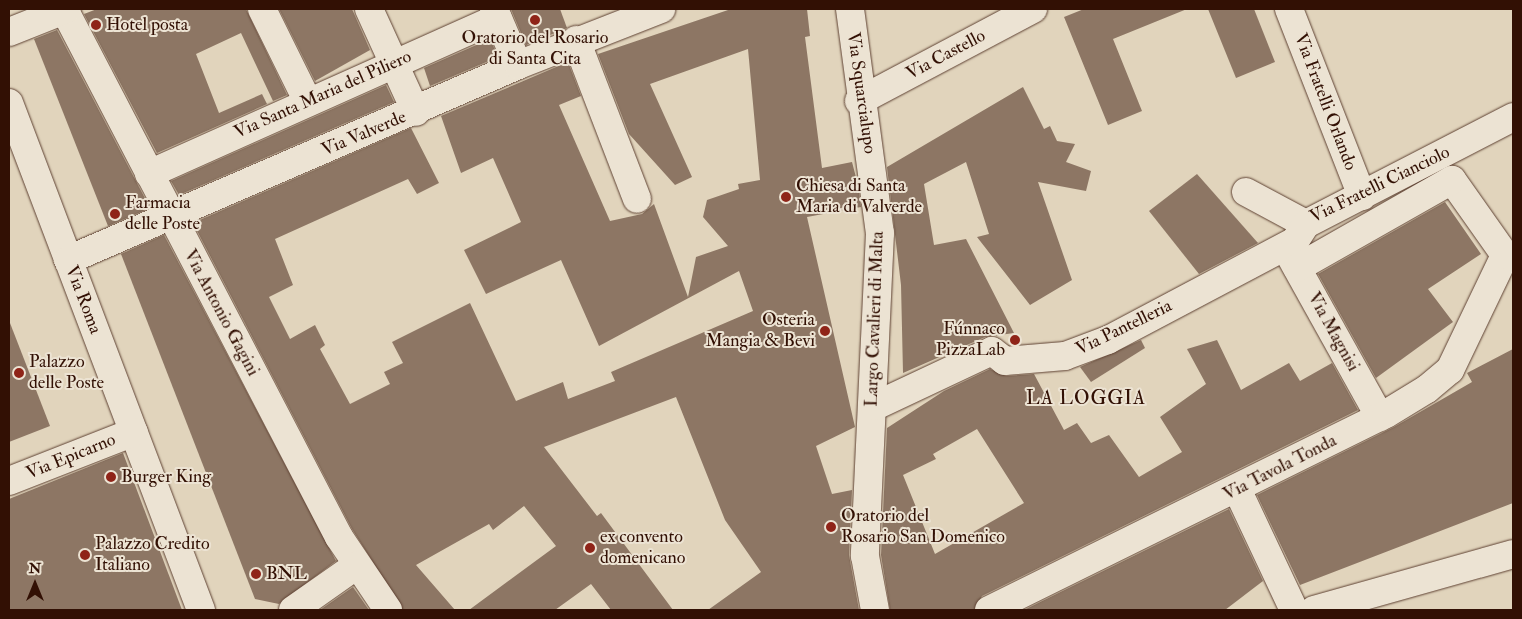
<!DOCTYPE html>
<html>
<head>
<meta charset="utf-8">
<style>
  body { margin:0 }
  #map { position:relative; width:1522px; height:619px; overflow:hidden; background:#e1d4bc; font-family:"IM FELL Double Pica",serif }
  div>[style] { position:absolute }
  .building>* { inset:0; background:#8d7664 }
  .roads { filter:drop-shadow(0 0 1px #5e4132) drop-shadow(0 0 1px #5e4132) }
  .minor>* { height:28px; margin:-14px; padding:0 14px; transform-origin:14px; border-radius:14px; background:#ece3d3 }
  .dots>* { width:14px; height:14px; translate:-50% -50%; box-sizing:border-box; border:2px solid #ece3d3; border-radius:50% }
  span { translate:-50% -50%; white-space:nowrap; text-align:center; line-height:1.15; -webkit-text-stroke:4px #ece3d3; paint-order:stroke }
  .poi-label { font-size:18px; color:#321004 }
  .left { translate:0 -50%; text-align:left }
  .right { translate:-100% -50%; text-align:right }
  .street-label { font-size:18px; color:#321004 }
  .neighbourhood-label { font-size:19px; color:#321004; letter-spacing:1px }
  .frame { position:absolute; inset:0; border:10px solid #321004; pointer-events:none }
  .north { position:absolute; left:10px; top:559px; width:50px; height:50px; -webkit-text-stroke:4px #ece3d3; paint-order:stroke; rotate:0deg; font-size:14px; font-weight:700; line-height:20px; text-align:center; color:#321004 }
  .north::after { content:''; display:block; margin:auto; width:18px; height:22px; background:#321004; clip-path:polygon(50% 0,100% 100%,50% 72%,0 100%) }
</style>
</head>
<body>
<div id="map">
  <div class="building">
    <i style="clip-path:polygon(97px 9px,246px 9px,287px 95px,273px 101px,241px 33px,196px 54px,219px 113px,262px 94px,267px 104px,157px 153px,84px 14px)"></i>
    <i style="clip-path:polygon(279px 9px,352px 9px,370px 50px,315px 81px)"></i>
    <i style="clip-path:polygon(511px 9px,560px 9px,567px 28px,526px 45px)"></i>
    <i style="clip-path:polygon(731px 9px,807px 9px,810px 36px,805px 37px,822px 168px,852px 162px,858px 185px,861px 207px,807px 217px,855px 427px,816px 446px,832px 494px,852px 490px,849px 555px,859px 610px,708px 610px,761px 572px,725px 520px,676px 397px,544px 447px,597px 516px,601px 513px,673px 610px,611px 610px,591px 584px,555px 610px,469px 610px,556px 546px,524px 506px,493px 530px,489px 524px,416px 565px,455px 610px,403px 610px,352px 529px,193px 223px,411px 128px,439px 183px,417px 194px,408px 179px,275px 239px,293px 285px,269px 297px,290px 339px,315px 325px,325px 345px,320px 349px,350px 404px,390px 384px,384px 372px,403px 363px,392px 342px,470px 303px,516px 401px,563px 382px,568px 399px,615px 381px,611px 372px,753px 311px,739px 271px,599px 346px,561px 260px,486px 294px,464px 250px,521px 222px,493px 158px,461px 173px,441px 116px,568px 62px,581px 96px,559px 105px,610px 221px,642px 214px,654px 204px,688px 297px,696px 257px,728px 246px,703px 217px,707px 200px,739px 189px,738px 184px,760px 180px,748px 49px,650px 84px,692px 177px,675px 185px,629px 134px,598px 54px)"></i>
    <i style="clip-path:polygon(1084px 9px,1187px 9px,1113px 39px,1142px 111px,1108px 125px,1064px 17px)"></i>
    <i style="clip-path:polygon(1208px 9px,1254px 9px,1275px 62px,1236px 78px)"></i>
    <i style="clip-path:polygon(57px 30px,150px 208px,108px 226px,34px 39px)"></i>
    <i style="clip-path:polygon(490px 39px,498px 57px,430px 86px,424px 68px)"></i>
    <i style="clip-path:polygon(386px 85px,394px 102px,179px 195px,171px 181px)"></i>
    <i style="clip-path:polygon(1023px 87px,1044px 129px,1050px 126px,1057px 141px,1075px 144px,1066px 162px,1091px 171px,1086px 191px,1038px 182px,1072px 280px,1030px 305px,977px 237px,989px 234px,966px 162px,924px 184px,934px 245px,966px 239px,1014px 333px,985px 337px,903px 373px,901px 285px,887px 167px)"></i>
    <i style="clip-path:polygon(1197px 174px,1258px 243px,1199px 274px,1149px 211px)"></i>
    <i style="clip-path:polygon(1445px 202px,1481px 254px,1428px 289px,1453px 322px,1376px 378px,1318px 274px)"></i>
    <i style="clip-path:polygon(164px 235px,336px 561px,279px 604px,255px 599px,121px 254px)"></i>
    <i style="clip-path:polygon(10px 323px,50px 426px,9px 442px,9px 324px)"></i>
    <i style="clip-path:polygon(1141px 340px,1145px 348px,1091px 382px,1080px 367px)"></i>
    <i style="clip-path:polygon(evenodd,1217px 340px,1241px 390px,1289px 363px,1300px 381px,1332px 363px,1358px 410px,982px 596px,974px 610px,890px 610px,881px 555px,887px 428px,944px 391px,990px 369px,1006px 376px,1034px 374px,1064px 430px,1077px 423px,1091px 443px,1109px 435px,1139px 477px,1182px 452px,1160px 417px,1206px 384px,1187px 349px,1217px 340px,977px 429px,1024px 503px,935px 554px,903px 475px,936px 459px,933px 454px,977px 429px)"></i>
    <i style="clip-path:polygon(1513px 349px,1513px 503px,1300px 585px,1257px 495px,1394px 427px,1472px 382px,1467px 373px)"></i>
    <i style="clip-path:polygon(123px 453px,182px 610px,9px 610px,9px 499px)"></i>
    <i style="clip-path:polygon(1229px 509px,1263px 581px,1225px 610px,1024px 610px)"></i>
    <i style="clip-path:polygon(353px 587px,369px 610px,320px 610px)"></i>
  </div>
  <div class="roads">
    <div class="minor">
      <i style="left:64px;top:9px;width:595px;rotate:62.49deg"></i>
      <i style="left:339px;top:537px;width:88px;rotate:56.1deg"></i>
      <i style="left:262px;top:9px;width:104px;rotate:63.7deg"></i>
      <i style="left:369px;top:9px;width:113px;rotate:65.5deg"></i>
      <i style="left:494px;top:9px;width:61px;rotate:66.8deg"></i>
      <i style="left:850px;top:9px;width:226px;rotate:82.4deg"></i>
      <i style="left:880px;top:233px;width:323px;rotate:92.7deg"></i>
      <i style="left:865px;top:556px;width:55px;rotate:79.5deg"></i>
      <i style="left:1289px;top:9px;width:201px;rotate:68.7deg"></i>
      <i style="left:9px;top:32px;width:62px;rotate:-21.6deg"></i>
      <i style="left:576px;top:40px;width:170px;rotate:69deg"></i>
      <i style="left:859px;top:101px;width:197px;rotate:-27.9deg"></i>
      <i style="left:9px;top:103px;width:542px;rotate:69.26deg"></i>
      <i style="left:149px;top:174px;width:382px;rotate:-24.1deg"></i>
      <i style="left:1246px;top:192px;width:68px;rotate:28.1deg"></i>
      <i style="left:1306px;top:224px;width:233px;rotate:-27.3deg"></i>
      <i style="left:1288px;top:252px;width:189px;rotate:60.9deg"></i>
      <i style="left:68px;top:260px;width:490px;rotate:-23.4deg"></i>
      <i style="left:518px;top:65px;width:154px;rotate:-21.4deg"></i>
      <i style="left:875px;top:406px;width:129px;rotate:-25.2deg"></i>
      <i style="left:992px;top:351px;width:16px;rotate:38deg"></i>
      <i style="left:1005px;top:361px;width:60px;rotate:-4.8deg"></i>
      <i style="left:1065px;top:356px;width:46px;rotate:-20.4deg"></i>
      <i style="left:1108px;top:340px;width:212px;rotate:-27.9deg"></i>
      <i style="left:1295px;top:241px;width:20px;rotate:-57deg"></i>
      <i style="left:9px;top:481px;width:134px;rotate:-21.4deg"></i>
      <i style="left:1237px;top:489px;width:134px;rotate:64.8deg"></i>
      <i style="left:293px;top:610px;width:78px;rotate:-35.1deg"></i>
      <i style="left:989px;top:610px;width:443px;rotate:-26.3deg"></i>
      <i style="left:1386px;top:414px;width:48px;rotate:-31.4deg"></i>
      <i style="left:1427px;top:389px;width:30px;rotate:-40deg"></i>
      <i style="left:1450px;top:370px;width:127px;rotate:-64.4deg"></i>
      <i style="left:1505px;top:255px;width:92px;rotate:-125.2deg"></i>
      <i style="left:1452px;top:180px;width:178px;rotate:150.4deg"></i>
      <i style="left:1314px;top:610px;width:207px;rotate:-15.7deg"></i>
    </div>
  </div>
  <div class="dots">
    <i style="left:535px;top:20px;background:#8f2418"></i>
    <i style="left:96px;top:25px;background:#8f2418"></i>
    <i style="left:786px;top:197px;background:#8f2418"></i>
    <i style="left:115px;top:214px;background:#8f2418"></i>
    <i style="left:825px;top:331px;background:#8f2418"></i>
    <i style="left:1015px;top:340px;background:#8f2418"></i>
    <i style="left:19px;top:373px;background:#8f2418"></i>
    <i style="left:111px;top:477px;background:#8f2418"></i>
    <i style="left:831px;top:527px;background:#8f2418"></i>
    <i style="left:590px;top:548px;background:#8f2418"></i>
    <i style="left:85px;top:555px;background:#8f2418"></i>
    <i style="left:256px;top:574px;background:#8f2418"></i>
  </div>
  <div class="poi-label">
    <span class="left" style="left:106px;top:25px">Hotel posta</span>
    <span style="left:535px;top:49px">Oratorio del Rosario<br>di Santa Cita</span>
    <span class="left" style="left:796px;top:197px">Chiesa di Santa<br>Maria di Valverde</span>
    <span class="left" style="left:125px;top:214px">Farmacia<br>delle Poste</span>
    <span class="right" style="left:815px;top:331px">Osteria<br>Mangia &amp; Bevi</span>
    <span class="right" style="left:1005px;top:340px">Fúnnaco<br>PizzaLab</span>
    <span class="left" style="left:29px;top:373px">Palazzo<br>delle Poste</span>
    <span class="left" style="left:121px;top:477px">Burger King</span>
    <span class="left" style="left:841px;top:527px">Oratorio del<br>Rosario San Domenico</span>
    <span class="left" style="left:600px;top:548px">ex convento<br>domenicano</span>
    <span class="left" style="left:95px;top:555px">Palazzo Credito<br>Italiano</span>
    <span class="left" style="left:266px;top:574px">BNL</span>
  </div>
  <div class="street-label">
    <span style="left:946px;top:55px;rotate:-28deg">Via Castello</span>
    <span style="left:861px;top:93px;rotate:82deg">Via Squarcialupo</span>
    <span style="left:323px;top:95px;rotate:-24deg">Via Santa Maria del Piliero</span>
    <span style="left:1325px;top:102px;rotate:69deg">Via Fratelli Orlando</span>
    <span style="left:364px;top:134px;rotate:-23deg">Via Valverde</span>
    <span style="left:1380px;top:185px;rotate:-26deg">Via Fratelli Cianciolo</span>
    <span style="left:83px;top:300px;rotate:69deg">Via Roma</span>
    <span style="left:221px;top:313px;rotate:62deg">Via Antonio Gagini</span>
    <span style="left:875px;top:319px;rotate:-88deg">Largo Cavalieri di Malta</span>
    <span style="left:1124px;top:328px;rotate:-26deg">Via Pantelleria</span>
    <span style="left:1333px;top:332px;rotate:61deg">Via Magnisi</span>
    <span style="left:71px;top:457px;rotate:-22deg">Via Epicarno</span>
    <span style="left:1280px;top:468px;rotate:-27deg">Via Tavola Tonda</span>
  </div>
  <div class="neighbourhood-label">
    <span style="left:1086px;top:399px">LA LOGGIA</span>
  </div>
  <div class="frame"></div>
  <div class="north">N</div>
</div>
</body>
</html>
